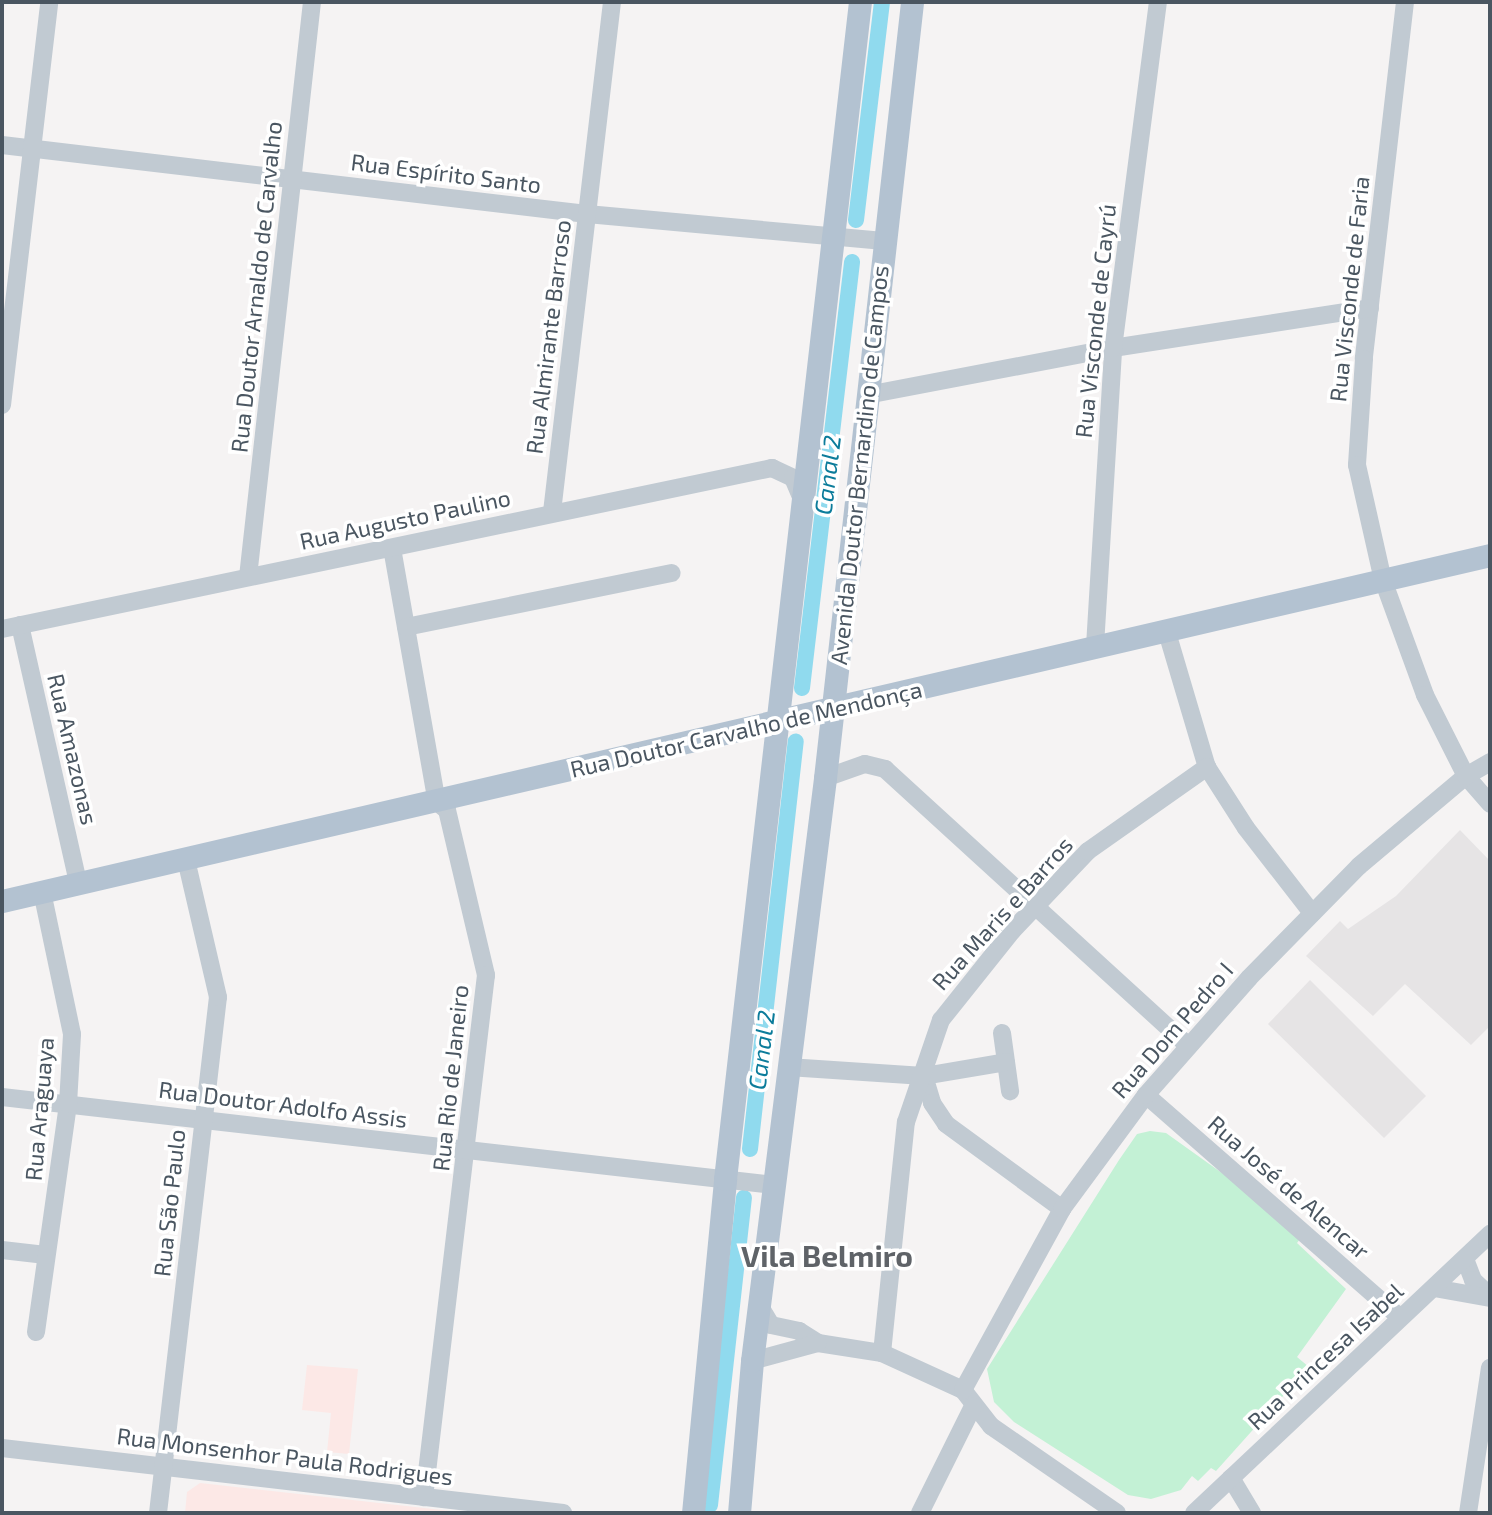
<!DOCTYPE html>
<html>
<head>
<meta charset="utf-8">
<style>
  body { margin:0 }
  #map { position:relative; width:1492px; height:1515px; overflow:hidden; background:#f5f3f3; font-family:"Exo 2",sans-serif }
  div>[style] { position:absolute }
  .education>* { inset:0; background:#e6e4e5 }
  .medical>* { inset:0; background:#fce8e6 }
  .green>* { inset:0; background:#c3f1d5 }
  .canal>* { height:16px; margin:-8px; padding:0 8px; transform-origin:8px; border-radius:8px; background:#90daee }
  .minor>* { height:18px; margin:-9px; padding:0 9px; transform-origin:9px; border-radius:9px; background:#c1cad2 }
  .major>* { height:23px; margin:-11.5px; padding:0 11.5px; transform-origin:11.5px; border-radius:11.5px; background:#b3c2d1 }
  span { translate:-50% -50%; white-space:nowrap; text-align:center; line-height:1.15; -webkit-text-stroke:7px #fff; paint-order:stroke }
  .street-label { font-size:23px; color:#4a5661 }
  .water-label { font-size:24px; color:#0c7c9b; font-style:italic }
  .district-label { font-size:30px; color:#5f6368; font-weight:700 }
  .frame { position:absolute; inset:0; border:4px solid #4a5661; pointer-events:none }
</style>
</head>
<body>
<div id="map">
  <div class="education">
    <i style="clip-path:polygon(1460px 830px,1490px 861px,1490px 1026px,1471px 1045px,1405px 984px,1373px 1016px,1306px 956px,1340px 921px,1348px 929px,1396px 896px)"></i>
    <i style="clip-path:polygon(1310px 980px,1426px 1096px,1384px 1138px,1268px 1024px)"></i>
  </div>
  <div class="medical">
    <i style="clip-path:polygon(307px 1365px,358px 1369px,349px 1454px,327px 1452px,331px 1413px,302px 1410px)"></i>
    <i style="clip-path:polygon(200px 1483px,469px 1513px,185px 1513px,187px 1492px)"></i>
  </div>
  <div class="green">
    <i style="clip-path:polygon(1150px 1131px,1166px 1133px,1268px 1206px,1303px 1235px,1297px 1243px,1346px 1289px,1297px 1357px,1309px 1367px,1216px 1471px,1211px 1468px,1198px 1481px,1192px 1476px,1181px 1490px,1151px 1499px,1128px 1495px,1014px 1422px,994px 1402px,987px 1369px,1119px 1160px,1137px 1134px)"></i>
  </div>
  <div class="canal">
    <i style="left:856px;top:220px;width:220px;rotate:-83.2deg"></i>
    <i style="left:802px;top:688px;width:429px;rotate:-83.3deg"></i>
    <i style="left:750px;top:1149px;width:410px;rotate:-83.6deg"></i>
    <i style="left:710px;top:1505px;width:309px;rotate:-83.7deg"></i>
  </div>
  <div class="minor">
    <i style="left:1405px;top:2px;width:359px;rotate:96.6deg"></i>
    <i style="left:1364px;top:359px;width:106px;rotate:93.8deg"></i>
    <i style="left:1357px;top:465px;width:118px;rotate:77.3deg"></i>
    <i style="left:1383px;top:580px;width:122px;rotate:69.9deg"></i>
    <i style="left:1425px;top:695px;width:91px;rotate:63.2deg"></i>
    <i style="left:1466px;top:776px;width:37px;rotate:49deg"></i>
    <i style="left:2px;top:145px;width:589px;rotate:6.73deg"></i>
    <i style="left:587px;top:214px;width:298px;rotate:5.2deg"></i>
    <i style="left:867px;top:395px;width:250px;rotate:-10.8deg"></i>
    <i style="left:1113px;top:348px;width:260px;rotate:-8.8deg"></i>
    <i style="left:2px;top:405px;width:406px;rotate:-83.3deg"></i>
    <i style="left:552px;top:512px;width:514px;rotate:-83.29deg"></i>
    <i style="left:392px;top:548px;width:258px;rotate:80deg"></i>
    <i style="left:437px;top:802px;width:13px;rotate:39deg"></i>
    <i style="left:447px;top:810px;width:170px;rotate:76.7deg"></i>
    <i style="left:486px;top:975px;width:526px;rotate:96.77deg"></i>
    <i style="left:248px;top:577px;width:579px;rotate:-83.65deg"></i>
    <i style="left:20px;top:625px;width:264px;rotate:77.3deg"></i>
    <i style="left:406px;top:627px;width:271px;rotate:-11.5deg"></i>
    <i style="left:2px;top:629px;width:787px;rotate:-11.81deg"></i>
    <i style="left:772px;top:468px;width:23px;rotate:25deg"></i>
    <i style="left:793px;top:478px;width:23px;rotate:67deg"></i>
    <i style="left:1166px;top:629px;width:144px;rotate:73.5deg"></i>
    <i style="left:1207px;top:767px;width:72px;rotate:57.4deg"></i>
    <i style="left:1246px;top:828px;width:108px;rotate:52.2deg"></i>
    <i style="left:1095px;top:646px;width:299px;rotate:-86.5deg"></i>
    <i style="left:1113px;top:348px;width:349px;rotate:-82.6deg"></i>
    <i style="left:825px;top:778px;width:42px;rotate:-19.3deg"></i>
    <i style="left:865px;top:764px;width:21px;rotate:14deg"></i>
    <i style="left:885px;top:769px;width:411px;rotate:42.4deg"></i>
    <i style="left:1002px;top:1033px;width:59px;rotate:82.1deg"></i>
    <i style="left:788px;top:1067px;width:136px;rotate:3.8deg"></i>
    <i style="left:924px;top:1076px;width:28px;rotate:73deg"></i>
    <i style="left:932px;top:1103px;width:25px;rotate:56deg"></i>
    <i style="left:946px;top:1124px;width:144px;rotate:36.2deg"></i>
    <i style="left:924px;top:1076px;width:83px;rotate:-9.7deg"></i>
    <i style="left:1146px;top:1095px;width:337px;rotate:41.2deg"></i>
    <i style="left:2px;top:1097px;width:777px;rotate:6.5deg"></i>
    <i style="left:2px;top:1250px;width:44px;rotate:6.5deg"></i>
    <i style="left:1465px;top:1259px;width:22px;rotate:69deg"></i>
    <i style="left:1473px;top:1280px;width:23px;rotate:43deg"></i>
    <i style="left:1434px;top:1288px;width:57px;rotate:10.1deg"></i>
    <i style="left:759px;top:1305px;width:23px;rotate:59deg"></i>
    <i style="left:771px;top:1325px;width:29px;rotate:12deg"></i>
    <i style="left:799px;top:1331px;width:22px;rotate:32deg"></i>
    <i style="left:818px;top:1343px;width:65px;rotate:8.9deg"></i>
    <i style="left:882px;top:1353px;width:89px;rotate:24.6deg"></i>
    <i style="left:963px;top:1390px;width:46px;rotate:52.1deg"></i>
    <i style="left:991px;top:1426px;width:153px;rotate:34.6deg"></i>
    <i style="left:36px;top:1332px;width:230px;rotate:-82deg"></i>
    <i style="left:68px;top:1104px;width:70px;rotate:-86.7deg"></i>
    <i style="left:72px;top:1034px;width:145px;rotate:-101.9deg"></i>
    <i style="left:882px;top:1353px;width:232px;rotate:-84.1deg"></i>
    <i style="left:906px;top:1122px;width:108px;rotate:-71.1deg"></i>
    <i style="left:941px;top:1020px;width:114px;rotate:-51.4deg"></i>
    <i style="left:1012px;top:931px;width:110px;rotate:-46.5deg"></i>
    <i style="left:1088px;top:851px;width:146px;rotate:-35.2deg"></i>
    <i style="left:752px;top:1361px;width:68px;rotate:-15.3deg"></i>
    <i style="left:963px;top:1390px;width:206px;rotate:-61.3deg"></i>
    <i style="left:1062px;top:1209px;width:142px;rotate:-53.6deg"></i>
    <i style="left:1146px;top:1095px;width:156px;rotate:-48.6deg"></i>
    <i style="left:1249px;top:978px;width:157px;rotate:-45.5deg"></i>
    <i style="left:1359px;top:866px;width:140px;rotate:-40.1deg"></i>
    <i style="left:1466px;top:776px;width:28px;rotate:-30deg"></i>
    <i style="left:2px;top:1448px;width:565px;rotate:6.61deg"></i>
    <i style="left:1231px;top:1478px;width:41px;rotate:59deg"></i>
    <i style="left:158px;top:1513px;width:519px;rotate:-83.37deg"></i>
    <i style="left:218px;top:997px;width:142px;rotate:-103.1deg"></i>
    <i style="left:920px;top:1513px;width:119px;rotate:-63.6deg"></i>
    <i style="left:1194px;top:1513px;width:407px;rotate:-43.3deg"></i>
    <i style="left:1468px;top:1513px;width:147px;rotate:-81.4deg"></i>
  </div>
  <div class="major">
    <i style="left:2px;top:901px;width:1528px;rotate:-13.09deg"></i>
    <i style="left:693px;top:1513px;width:336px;rotate:-84.5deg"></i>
    <i style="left:725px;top:1179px;width:1185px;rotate:-83.46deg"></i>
    <i style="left:739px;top:1513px;width:153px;rotate:-85.1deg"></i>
    <i style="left:752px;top:1361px;width:588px;rotate:-82.86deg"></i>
    <i style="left:825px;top:778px;width:781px;rotate:-83.6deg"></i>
  </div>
  <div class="street-label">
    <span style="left:446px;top:173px;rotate:7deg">Rua Espírito Santo</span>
    <span style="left:256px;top:287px;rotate:-84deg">Rua Doutor Arnaldo de Carvalho</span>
    <span style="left:1349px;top:289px;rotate:-84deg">Rua Visconde de Faria</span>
    <span style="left:1095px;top:321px;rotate:-84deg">Rua Visconde de Cayrú</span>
    <span style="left:548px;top:337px;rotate:-83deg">Rua Almirante Barroso</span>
    <span style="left:859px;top:465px;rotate:-84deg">Avenida Doutor Bernardino de Campos</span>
    <span style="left:405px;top:519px;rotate:-12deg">Rua Augusto Paulino</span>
    <span style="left:746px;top:729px;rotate:-13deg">Rua Doutor Carvalho de Mendonça</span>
    <span style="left:73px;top:749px;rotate:77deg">Rua Amazonas</span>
    <span style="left:1002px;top:913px;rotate:-48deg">Rua Maris e Barros</span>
    <span style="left:1172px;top:1030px;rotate:-49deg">Rua Dom Pedro I</span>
    <span style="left:450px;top:1078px;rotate:-84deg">Rua Rio de Janeiro</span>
    <span style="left:283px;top:1104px;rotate:7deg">Rua Doutor Adolfo Assis</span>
    <span style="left:39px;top:1109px;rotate:-85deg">Rua Araguaya</span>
    <span style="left:1289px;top:1187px;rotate:41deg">Rua José de Alencar</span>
    <span style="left:169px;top:1203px;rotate:-84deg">Rua São Paulo</span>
    <span style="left:1325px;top:1356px;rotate:-43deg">Rua Princesa Isabel</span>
    <span style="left:285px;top:1456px;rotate:7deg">Rua Monsenhor Paula Rodrigues</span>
  </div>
  <div class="water-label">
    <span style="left:827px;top:475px;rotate:-83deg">Canal 2</span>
    <span style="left:761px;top:1050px;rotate:-83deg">Canal 2</span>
  </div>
  <div class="district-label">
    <span style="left:827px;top:1255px">Vila Belmiro</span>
  </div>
  <div class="frame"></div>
</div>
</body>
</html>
